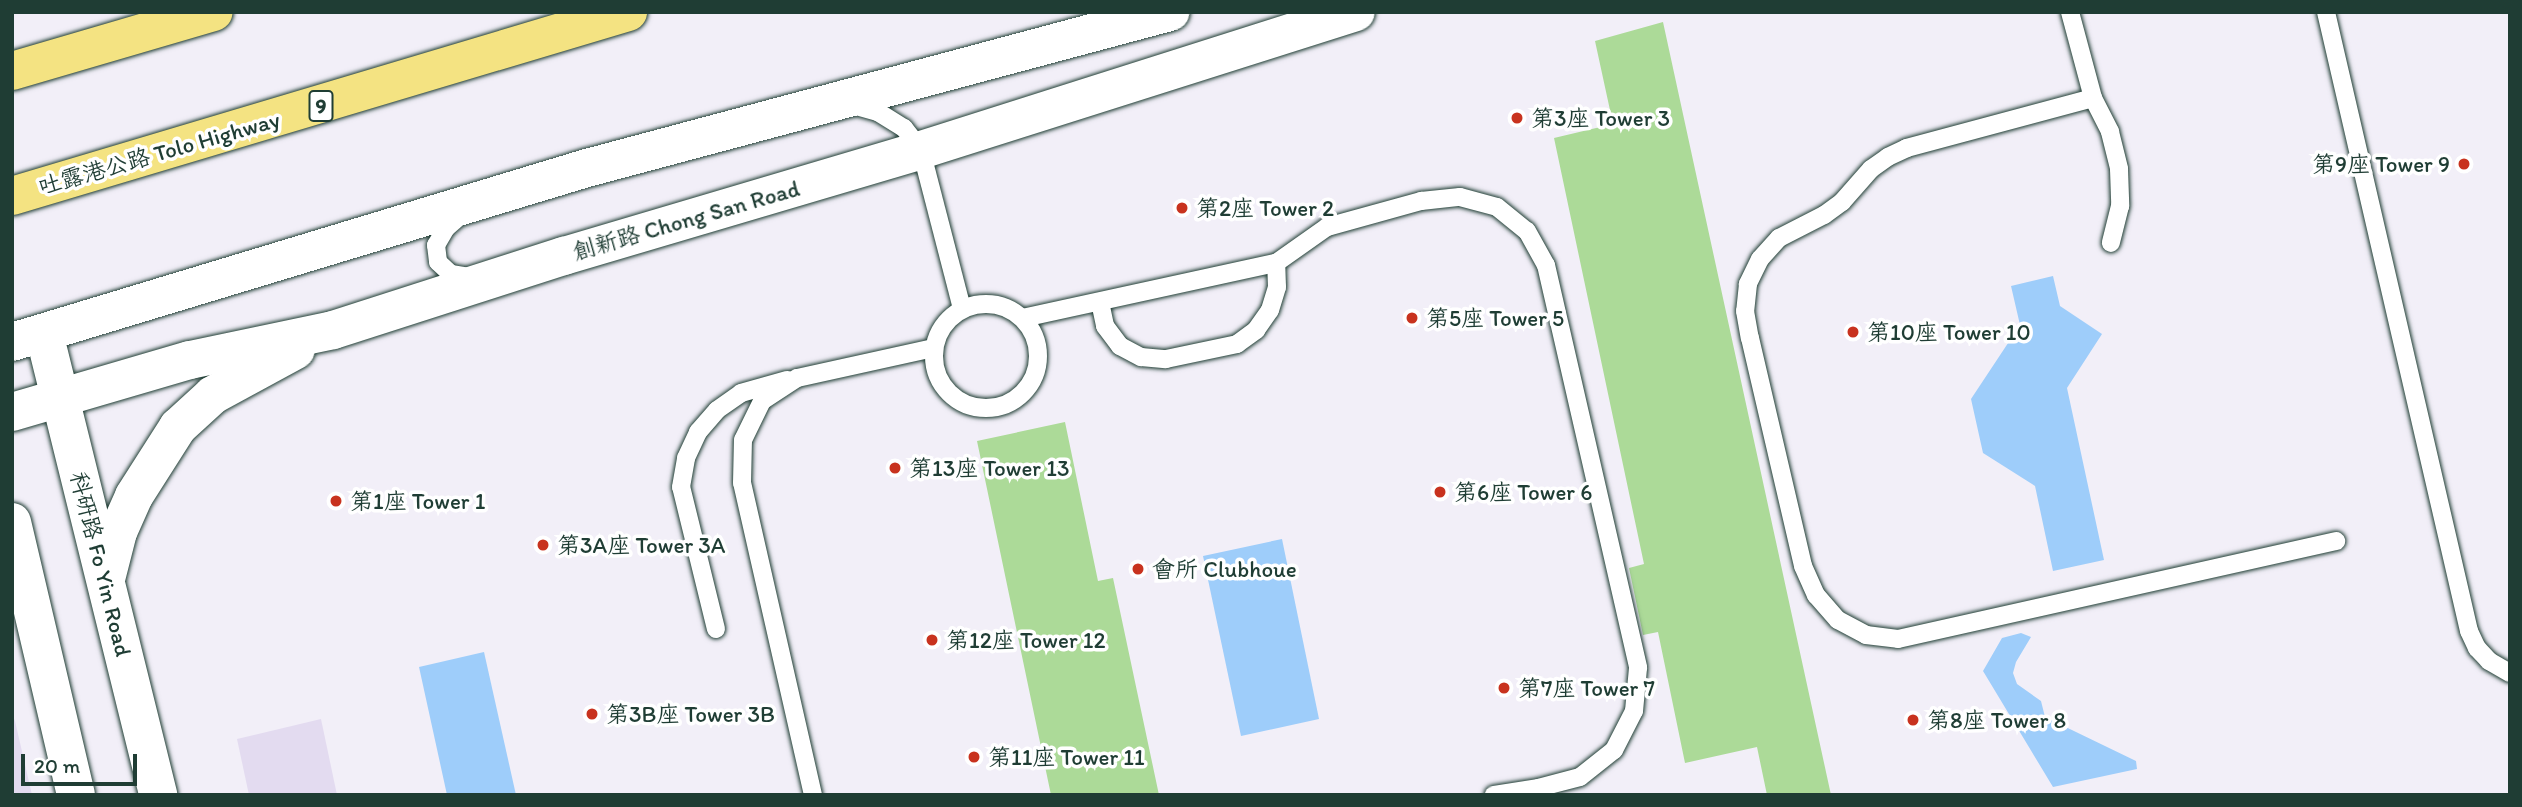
<!DOCTYPE html>
<html>
<head>
<meta charset="utf-8">
<style>
  body { margin:0 }
  #map { position:relative; width:2522px; height:807px; overflow:hidden; background:#f2eff8; font-family:Itim,"LXGW WenKai TC",sans-serif }
  div>[style] { position:absolute }
  .built>* { inset:0; background:#e3dbf0 }
  .green>* { inset:0; background:#acda98 }
  .water>* { inset:0; background:#9ecdfa }
  .roads { filter:drop-shadow(0 0 2px #1f3d34) drop-shadow(0 0 2px #1f3d34) }
  .lane>* { height:18px; margin:-9px; padding:0 9px; transform-origin:9px; border-radius:9px; background:#fff }
  .lane>.ring { margin:-9px; padding:0; box-sizing:content-box; background:none; border:18px solid #fff; border-radius:50% }
  .secondary>* { height:38px; margin:-19px; padding:0 19px; transform-origin:19px; border-radius:19px; background:#fff }
  .highway>* { height:38px; margin:-19px; padding:0 19px; transform-origin:19px; border-radius:19px; background:#f4e382 }
  .dots>* { width:19px; height:19px; translate:-50% -50%; box-sizing:border-box; border:4px solid #fff; border-radius:50% }
  span { translate:-50% -50%; white-space:nowrap; text-align:center; line-height:1.15; -webkit-text-stroke:7px #fff; paint-order:stroke }
  .shield-label span { padding:2px 5px; background:#fff; border:2px solid; border-radius:5px; -webkit-text-stroke-width:0 }
  .shield-label { font-size:21px; color:#1f3d34; font-weight:700 }
  .poi-label { font-size:23px; color:#1f3d34 }
  .left { translate:0 -50%; text-align:left }
  .right { translate:-100% -50%; text-align:right }
  .street-label { font-size:23px; color:#1f3d34 }
  .frame { position:absolute; inset:0; border:14px solid #1f3d34; pointer-events:none }
  .scale { position:absolute; left:21px; top:754px; width:116px; height:32px; box-sizing:border-box; border:4px solid #1f3d34; border-top:0; padding-left:9px; font-size:21px; line-height:24px; white-space:nowrap; color:#1f3d34; -webkit-text-stroke:5px #fff; paint-order:stroke }
</style>
</head>
<body>
<div id="map">
  <div class="built">
    <i style="clip-path:polygon(12px 714px,15px 721px,32px 795px,12px 795px)"></i>
    <i style="clip-path:polygon(321px 719px,337px 795px,249px 795px,237px 739px)"></i>
  </div>
  <div class="green">
    <i style="clip-path:polygon(1663px 22px,1831px 795px,1767px 795px,1757px 747px,1685px 763px,1658px 632px,1643px 635px,1629px 568px,1644px 564px,1554px 138px,1613px 124px,1595px 41px)"></i>
    <i style="clip-path:polygon(1065px 422px,1098px 581px,1113px 578px,1159px 795px,1051px 795px,977px 441px)"></i>
  </div>
  <div class="water">
    <i style="clip-path:polygon(2053px 276px,2060px 306px,2102px 334px,2067px 388px,2104px 560px,2053px 571px,2035px 486px,1983px 453px,1971px 399px,2020px 325px,2011px 286px)"></i>
    <i style="clip-path:polygon(1282px 539px,1319px 719px,1241px 736px,1203px 556px)"></i>
    <i style="clip-path:polygon(2021px 633px,2031px 637px,2016px 662px,2013px 673px,2017px 684px,2041px 701px,2045px 717px,2136px 761px,2137px 769px,2053px 787px,1983px 671px,2002px 638px)"></i>
    <i style="clip-path:polygon(484px 652px,516px 795px,447px 795px,419px 667px)"></i>
  </div>
  <div class="roads">
    <div class="lane">
      <i style="left:2070px;top:12px;width:89px;rotate:75deg"></i>
      <i style="left:2093px;top:98px;width:193px;rotate:165deg"></i>
      <i style="left:1907px;top:148px;width:21px;rotate:155deg"></i>
      <i style="left:1888px;top:157px;width:21px;rotate:145deg"></i>
      <i style="left:1871px;top:169px;width:44px;rotate:131.3deg"></i>
      <i style="left:1842px;top:202px;width:22px;rotate:144deg"></i>
      <i style="left:1824px;top:215px;width:51px;rotate:152.9deg"></i>
      <i style="left:1779px;top:238px;width:28px;rotate:132deg"></i>
      <i style="left:1760px;top:259px;width:28px;rotate:116deg"></i>
      <i style="left:1748px;top:284px;width:27px;rotate:96deg"></i>
      <i style="left:1745px;top:311px;width:27px;rotate:80deg"></i>
      <i style="left:1750px;top:338px;width:234px;rotate:76.9deg"></i>
      <i style="left:1803px;top:566px;width:32px;rotate:66deg"></i>
      <i style="left:1816px;top:595px;width:33px;rotate:49deg"></i>
      <i style="left:1838px;top:620px;width:32px;rotate:28deg"></i>
      <i style="left:1866px;top:635px;width:32px;rotate:7deg"></i>
      <i style="left:1898px;top:639px;width:449px;rotate:-12.6deg"></i>
      <i style="left:2326px;top:12px;width:635px;rotate:76.99deg"></i>
      <i style="left:2469px;top:631px;width:19px;rotate:65deg"></i>
      <i style="left:2477px;top:648px;width:18px;rotate:47deg"></i>
      <i style="left:2489px;top:661px;width:24px;rotate:30deg"></i>
      <i style="left:2093px;top:98px;width:38px;rotate:63deg"></i>
      <i style="left:2110px;top:132px;width:38px;rotate:76deg"></i>
      <i style="left:2119px;top:169px;width:37px;rotate:88deg"></i>
      <i style="left:2120px;top:206px;width:38px;rotate:104deg"></i>
      <i style="left:853px;top:105px;width:26px;rotate:16deg"></i>
      <i style="left:878px;top:112px;width:31px;rotate:32deg"></i>
      <i style="left:904px;top:128px;width:28px;rotate:52deg"></i>
      <i style="left:921px;top:150px;width:164px;rotate:75.5deg"></i>
      <i style="left:461px;top:215px;width:20px;rotate:139deg"></i>
      <i style="left:446px;top:228px;width:20px;rotate:120deg"></i>
      <i style="left:436px;top:245px;width:17px;rotate:83deg"></i>
      <i style="left:438px;top:262px;width:18px;rotate:43deg"></i>
      <i style="left:451px;top:274px;width:20px;rotate:9deg"></i>
      <i style="left:1100px;top:302px;width:25px;rotate:78deg"></i>
      <i style="left:1105px;top:326px;width:25px;rotate:53deg"></i>
      <i style="left:1120px;top:346px;width:24px;rotate:28deg"></i>
      <i style="left:1141px;top:357px;width:25px;rotate:5deg"></i>
      <i style="left:1166px;top:359px;width:73px;rotate:-11.9deg"></i>
      <i style="left:1237px;top:344px;width:24px;rotate:-36deg"></i>
      <i style="left:1256px;top:330px;width:24px;rotate:-55deg"></i>
      <i style="left:1270px;top:310px;width:24px;rotate:-73deg"></i>
      <i style="left:1277px;top:287px;width:24px;rotate:-92deg"></i>
      <i class="ring" style="left:934px;top:304px;width:86px;height:86px"></i>
      <i style="left:1023px;top:318px;width:259px;rotate:-12.3deg"></i>
      <i style="left:1276px;top:263px;width:62px;rotate:-35.2deg"></i>
      <i style="left:1327px;top:227px;width:98px;rotate:-15.5deg"></i>
      <i style="left:1421px;top:201px;width:39px;rotate:-6deg"></i>
      <i style="left:1460px;top:197px;width:38px;rotate:15deg"></i>
      <i style="left:1497px;top:207px;width:38px;rotate:39deg"></i>
      <i style="left:1527px;top:231px;width:39px;rotate:61deg"></i>
      <i style="left:1546px;top:265px;width:413px;rotate:77.1deg"></i>
      <i style="left:1638px;top:668px;width:43px;rotate:95.3deg"></i>
      <i style="left:1634px;top:711px;width:44px;rotate:117.1deg"></i>
      <i style="left:1614px;top:750px;width:43px;rotate:141.5deg"></i>
      <i style="left:1580px;top:777px;width:43px;rotate:165.3deg"></i>
      <i style="left:1538px;top:788px;width:45px;rotate:171deg"></i>
      <i style="left:716px;top:629px;width:146px;rotate:-103.8deg"></i>
      <i style="left:681px;top:487px;width:29px;rotate:-80deg"></i>
      <i style="left:686px;top:458px;width:29px;rotate:-65deg"></i>
      <i style="left:698px;top:432px;width:29px;rotate:-49deg"></i>
      <i style="left:717px;top:410px;width:29px;rotate:-35deg"></i>
      <i style="left:741px;top:393px;width:48px;rotate:-15.8deg"></i>
      <i style="left:813px;top:795px;width:320px;rotate:-102.8deg"></i>
      <i style="left:742px;top:483px;width:43px;rotate:-88.7deg"></i>
      <i style="left:743px;top:440px;width:43px;rotate:-64deg"></i>
      <i style="left:762px;top:401px;width:42px;rotate:-33.3deg"></i>
      <i style="left:797px;top:378px;width:140px;rotate:-12.4deg"></i>
    </div>
    <div class="secondary">
      <i style="left:44px;top:333px;width:476px;rotate:76.1deg"></i>
      <i style="left:12px;top:342px;width:601px;rotate:-16.84deg"></i>
      <i style="left:587px;top:168px;width:604px;rotate:-14.98deg"></i>
      <i style="left:12px;top:412px;width:185px;rotate:-16.3deg"></i>
      <i style="left:190px;top:360px;width:146px;rotate:-11.8deg"></i>
      <i style="left:333px;top:330px;width:243px;rotate:-17.8deg"></i>
      <i style="left:564px;top:256px;width:372px;rotate:-16.5deg"></i>
      <i style="left:921px;top:150px;width:456px;rotate:-17.6deg"></i>
      <i style="left:12px;top:522px;width:280px;rotate:76.8deg"></i>
      <i style="left:106px;top:579px;width:49px;rotate:-75.7deg"></i>
      <i style="left:118px;top:532px;width:39px;rotate:-66deg"></i>
      <i style="left:134px;top:496px;width:82px;rotate:-57.5deg"></i>
      <i style="left:178px;top:427px;width:47px;rotate:-42.4deg"></i>
      <i style="left:213px;top:395px;width:94px;rotate:-28.5deg"></i>
    </div>
    <div class="highway">
      <i style="left:12px;top:71px;width:210px;rotate:-16.3deg"></i>
      <i style="left:12px;top:196px;width:643px;rotate:-16.63deg"></i>
    </div>
  </div>
  <div class="dots">
    <i style="left:1517px;top:118px;background:#c8321e"></i>
    <i style="left:2464px;top:164px;background:#c8321e"></i>
    <i style="left:1182px;top:208px;background:#c8321e"></i>
    <i style="left:1412px;top:318px;background:#c8321e"></i>
    <i style="left:1853px;top:332px;background:#c8321e"></i>
    <i style="left:895px;top:468px;background:#c8321e"></i>
    <i style="left:1440px;top:492px;background:#c8321e"></i>
    <i style="left:336px;top:501px;background:#c8321e"></i>
    <i style="left:543px;top:545px;background:#c8321e"></i>
    <i style="left:1138px;top:569px;background:#c8321e"></i>
    <i style="left:932px;top:640px;background:#c8321e"></i>
    <i style="left:1504px;top:688px;background:#c8321e"></i>
    <i style="left:592px;top:714px;background:#c8321e"></i>
    <i style="left:1913px;top:720px;background:#c8321e"></i>
    <i style="left:974px;top:757px;background:#c8321e"></i>
  </div>
  <div class="shield-label">
    <span style="left:321px;top:106px">9</span>
  </div>
  <div class="poi-label">
    <span class="left" style="left:1531px;top:118px">第3座 Tower 3</span>
    <span class="right" style="left:2450px;top:164px">第9座 Tower 9</span>
    <span class="left" style="left:1196px;top:208px">第2座 Tower 2</span>
    <span class="left" style="left:1426px;top:318px">第5座 Tower 5</span>
    <span class="left" style="left:1867px;top:332px">第10座 Tower 10</span>
    <span class="left" style="left:909px;top:468px">第13座 Tower 13</span>
    <span class="left" style="left:1454px;top:492px">第6座 Tower 6</span>
    <span class="left" style="left:350px;top:501px">第1座 Tower 1</span>
    <span class="left" style="left:557px;top:545px">第3A座 Tower 3A</span>
    <span class="left" style="left:1152px;top:569px">會所 Clubhoue</span>
    <span class="left" style="left:946px;top:640px">第12座 Tower 12</span>
    <span class="left" style="left:1518px;top:688px">第7座 Tower 7</span>
    <span class="left" style="left:606px;top:714px">第3B座 Tower 3B</span>
    <span class="left" style="left:1927px;top:720px">第8座 Tower 8</span>
    <span class="left" style="left:988px;top:757px">第11座 Tower 11</span>
  </div>
  <div class="street-label">
    <span style="left:159px;top:153px;rotate:-16deg">吐露港公路 Tolo Highway</span>
    <span style="left:686px;top:220px;rotate:-16deg">創新路 Chong San Road</span>
    <span style="left:101px;top:564px;rotate:76deg">科研路 Fo Yin Road</span>
  </div>
  <div class="frame"></div>
  <div class="scale">20 m</div>
</div>
</body>
</html>
